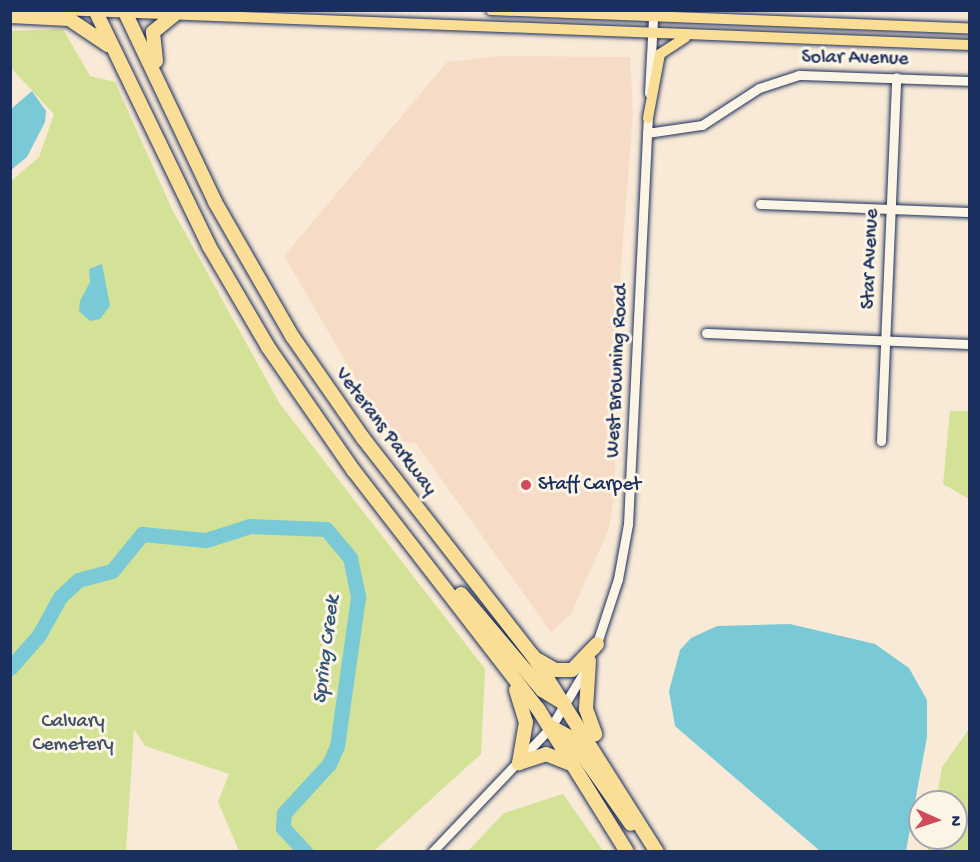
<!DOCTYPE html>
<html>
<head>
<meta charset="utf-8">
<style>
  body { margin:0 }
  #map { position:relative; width:980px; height:862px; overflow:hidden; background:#f9ead7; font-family:"Gochi Hand",sans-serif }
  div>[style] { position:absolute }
  .built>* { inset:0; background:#f6dcc6 }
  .green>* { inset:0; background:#d3e296 }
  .water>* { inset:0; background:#7ac9d6 }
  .river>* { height:15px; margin:-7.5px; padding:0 7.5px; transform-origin:7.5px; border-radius:7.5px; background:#7ac9d6 }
  .roads { filter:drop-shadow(0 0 2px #1b2f5e) drop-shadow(0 0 2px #1b2f5e) }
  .minor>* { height:9px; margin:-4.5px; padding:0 4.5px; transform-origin:4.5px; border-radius:4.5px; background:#fcf5e5 }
  .major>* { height:10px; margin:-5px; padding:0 5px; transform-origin:5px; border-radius:5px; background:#fbde96 }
  .highway>* { height:14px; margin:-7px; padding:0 7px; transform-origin:7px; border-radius:7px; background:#fbde96 }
  .dots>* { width:16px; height:16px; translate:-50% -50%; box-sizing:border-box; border:3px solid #fcf5e5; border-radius:50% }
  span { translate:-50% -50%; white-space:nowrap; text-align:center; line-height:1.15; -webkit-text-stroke:6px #fcf5e5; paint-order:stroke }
  .street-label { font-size:20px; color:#1b2f5e }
  .poi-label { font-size:20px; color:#1b2f5e }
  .left { translate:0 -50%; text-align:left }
  .park-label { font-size:20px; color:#405369 }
  .water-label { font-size:21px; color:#33567c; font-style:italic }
  .frame { position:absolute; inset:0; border:12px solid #1b2f5e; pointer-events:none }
  .north { position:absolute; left:908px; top:790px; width:60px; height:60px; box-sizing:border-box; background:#fcf5e5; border:2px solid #a2a6af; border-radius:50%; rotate:93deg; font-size:16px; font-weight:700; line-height:24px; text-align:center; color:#1b2f5e }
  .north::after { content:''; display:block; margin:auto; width:21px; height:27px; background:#d1495b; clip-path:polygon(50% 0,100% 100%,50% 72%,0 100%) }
</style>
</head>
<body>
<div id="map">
  <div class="built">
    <i style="clip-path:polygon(498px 56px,630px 57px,633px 115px,621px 265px,614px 499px,608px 531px,571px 614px,551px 632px,416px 444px,391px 439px,284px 256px,447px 62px)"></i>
  </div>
  <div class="green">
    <i style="clip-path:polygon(63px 29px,90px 76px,115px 82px,172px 209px,280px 404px,485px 669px,481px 754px,374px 851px,239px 851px,218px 802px,229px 774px,145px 746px,134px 729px,126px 851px,11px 851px,11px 181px,39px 157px,54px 114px,11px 68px,10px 31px)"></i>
    <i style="clip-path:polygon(950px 411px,969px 411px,969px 499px,943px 484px)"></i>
    <i style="clip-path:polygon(969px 729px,969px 851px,927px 851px,930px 838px,956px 838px,956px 802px,936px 802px,942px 767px)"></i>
    <i style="clip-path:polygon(563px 794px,603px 851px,468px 851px,504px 813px)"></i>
  </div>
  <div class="water">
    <i style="clip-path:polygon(32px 91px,46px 111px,45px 122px,27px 157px,11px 170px,11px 109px)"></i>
    <i style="clip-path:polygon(102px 264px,110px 306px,100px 319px,90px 321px,79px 311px,80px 301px,90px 282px,89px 269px)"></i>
    <i style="clip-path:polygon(790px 624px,875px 644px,909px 668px,927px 700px,927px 737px,906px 851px,820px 851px,675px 726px,669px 691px,680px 650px,691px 638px,717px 626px)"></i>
  </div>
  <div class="river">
    <i style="left:10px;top:668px;width:44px;rotate:-48.7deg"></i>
    <i style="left:39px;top:635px;width:43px;rotate:-61.1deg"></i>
    <i style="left:60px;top:597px;width:25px;rotate:-43deg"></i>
    <i style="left:78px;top:580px;width:35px;rotate:-15deg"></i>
    <i style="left:112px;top:571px;width:48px;rotate:-51deg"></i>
    <i style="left:142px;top:534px;width:64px;rotate:5.4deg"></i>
    <i style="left:206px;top:540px;width:46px;rotate:-17.7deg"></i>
    <i style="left:250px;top:526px;width:76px;rotate:2.3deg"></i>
    <i style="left:326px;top:529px;width:38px;rotate:50deg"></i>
    <i style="left:350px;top:558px;width:40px;rotate:78deg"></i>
    <i style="left:358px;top:597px;width:150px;rotate:98deg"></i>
    <i style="left:337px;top:746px;width:20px;rotate:114deg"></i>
    <i style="left:329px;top:764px;width:67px;rotate:132.6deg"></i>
    <i style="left:284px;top:813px;width:15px;rotate:94deg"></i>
    <i style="left:283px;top:828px;width:33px;rotate:47deg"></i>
  </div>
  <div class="roads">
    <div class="minor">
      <i style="left:649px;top:93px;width:75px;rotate:-86.9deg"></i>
      <i style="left:647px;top:133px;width:56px;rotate:-8.3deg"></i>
      <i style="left:702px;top:125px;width:68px;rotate:-33deg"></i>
      <i style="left:759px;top:88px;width:42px;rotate:-18deg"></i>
      <i style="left:799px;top:75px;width:171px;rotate:2deg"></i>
      <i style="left:760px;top:204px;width:210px;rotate:2.2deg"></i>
      <i style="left:706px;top:333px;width:264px;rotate:2.4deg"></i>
      <i style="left:881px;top:441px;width:364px;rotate:-87.6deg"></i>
      <i style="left:595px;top:649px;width:74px;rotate:-71.8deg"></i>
      <i style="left:618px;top:579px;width:56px;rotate:-79.7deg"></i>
      <i style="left:628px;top:524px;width:411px;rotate:-87.2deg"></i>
      <i style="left:432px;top:852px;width:173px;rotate:-46.4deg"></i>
      <i style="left:551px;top:727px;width:70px;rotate:-59deg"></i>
    </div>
    <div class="major">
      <i style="left:60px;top:10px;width:911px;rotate:2.2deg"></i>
      <i style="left:491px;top:10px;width:479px;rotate:2.2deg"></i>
      <i style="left:648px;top:118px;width:65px;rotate:-79.4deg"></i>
      <i style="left:660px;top:54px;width:30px;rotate:-33deg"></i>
    </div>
    <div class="highway">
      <i style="left:95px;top:10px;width:262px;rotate:64.2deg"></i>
      <i style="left:209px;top:246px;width:117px;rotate:59.7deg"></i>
      <i style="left:268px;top:347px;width:151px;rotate:55.3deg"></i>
      <i style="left:354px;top:471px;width:301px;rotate:52.3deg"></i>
      <i style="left:538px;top:709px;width:168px;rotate:58.1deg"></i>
      <i style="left:124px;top:10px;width:212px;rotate:64.6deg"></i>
      <i style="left:215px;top:202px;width:155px;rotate:60.1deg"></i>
      <i style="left:292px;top:336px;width:124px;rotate:55.2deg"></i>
      <i style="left:363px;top:438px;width:276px;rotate:52.1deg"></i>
      <i style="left:533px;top:656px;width:232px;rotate:57.7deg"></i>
      <i style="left:10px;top:16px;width:59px;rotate:2.9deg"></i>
      <i style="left:69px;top:19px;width:47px;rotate:33.7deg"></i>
      <i style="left:156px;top:61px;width:29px;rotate:-96deg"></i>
      <i style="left:153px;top:32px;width:27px;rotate:-39deg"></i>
      <i style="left:461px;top:594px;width:126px;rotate:49.8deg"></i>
      <i style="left:542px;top:690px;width:26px;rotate:31deg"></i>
      <i style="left:538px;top:660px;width:20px;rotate:30deg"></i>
      <i style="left:555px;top:670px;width:17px"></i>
      <i style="left:572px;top:670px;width:36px;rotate:-46deg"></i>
      <i style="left:589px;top:661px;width:48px;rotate:93.6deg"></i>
      <i style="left:586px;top:709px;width:27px;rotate:70deg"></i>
      <i style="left:516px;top:690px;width:34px;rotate:73deg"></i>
      <i style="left:526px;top:722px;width:42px;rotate:99.7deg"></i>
      <i style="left:551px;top:727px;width:21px;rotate:28deg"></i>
      <i style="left:570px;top:737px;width:106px;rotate:55deg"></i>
      <i style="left:519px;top:763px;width:28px;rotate:-18deg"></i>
      <i style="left:546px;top:754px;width:29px;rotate:22deg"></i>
    </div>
  </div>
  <div class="dots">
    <i style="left:526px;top:485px;background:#d1495b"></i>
  </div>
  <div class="street-label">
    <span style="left:855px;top:59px;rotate:1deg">Solar Avenue</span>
    <span style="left:871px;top:259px;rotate:-88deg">Star Avenue</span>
    <span style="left:618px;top:371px;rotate:-87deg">West Browning Road</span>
    <span style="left:385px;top:432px;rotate:53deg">Veterans Parkway</span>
  </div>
  <div class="poi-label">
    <span class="left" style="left:538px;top:485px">Staff Carpet</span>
  </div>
  <div class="park-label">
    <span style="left:73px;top:734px">Calvary<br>Cemetery</span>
  </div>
  <div class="water-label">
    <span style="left:328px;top:650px;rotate:-83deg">Spring Creek</span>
  </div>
  <div class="frame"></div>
  <div class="north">N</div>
</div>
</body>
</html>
